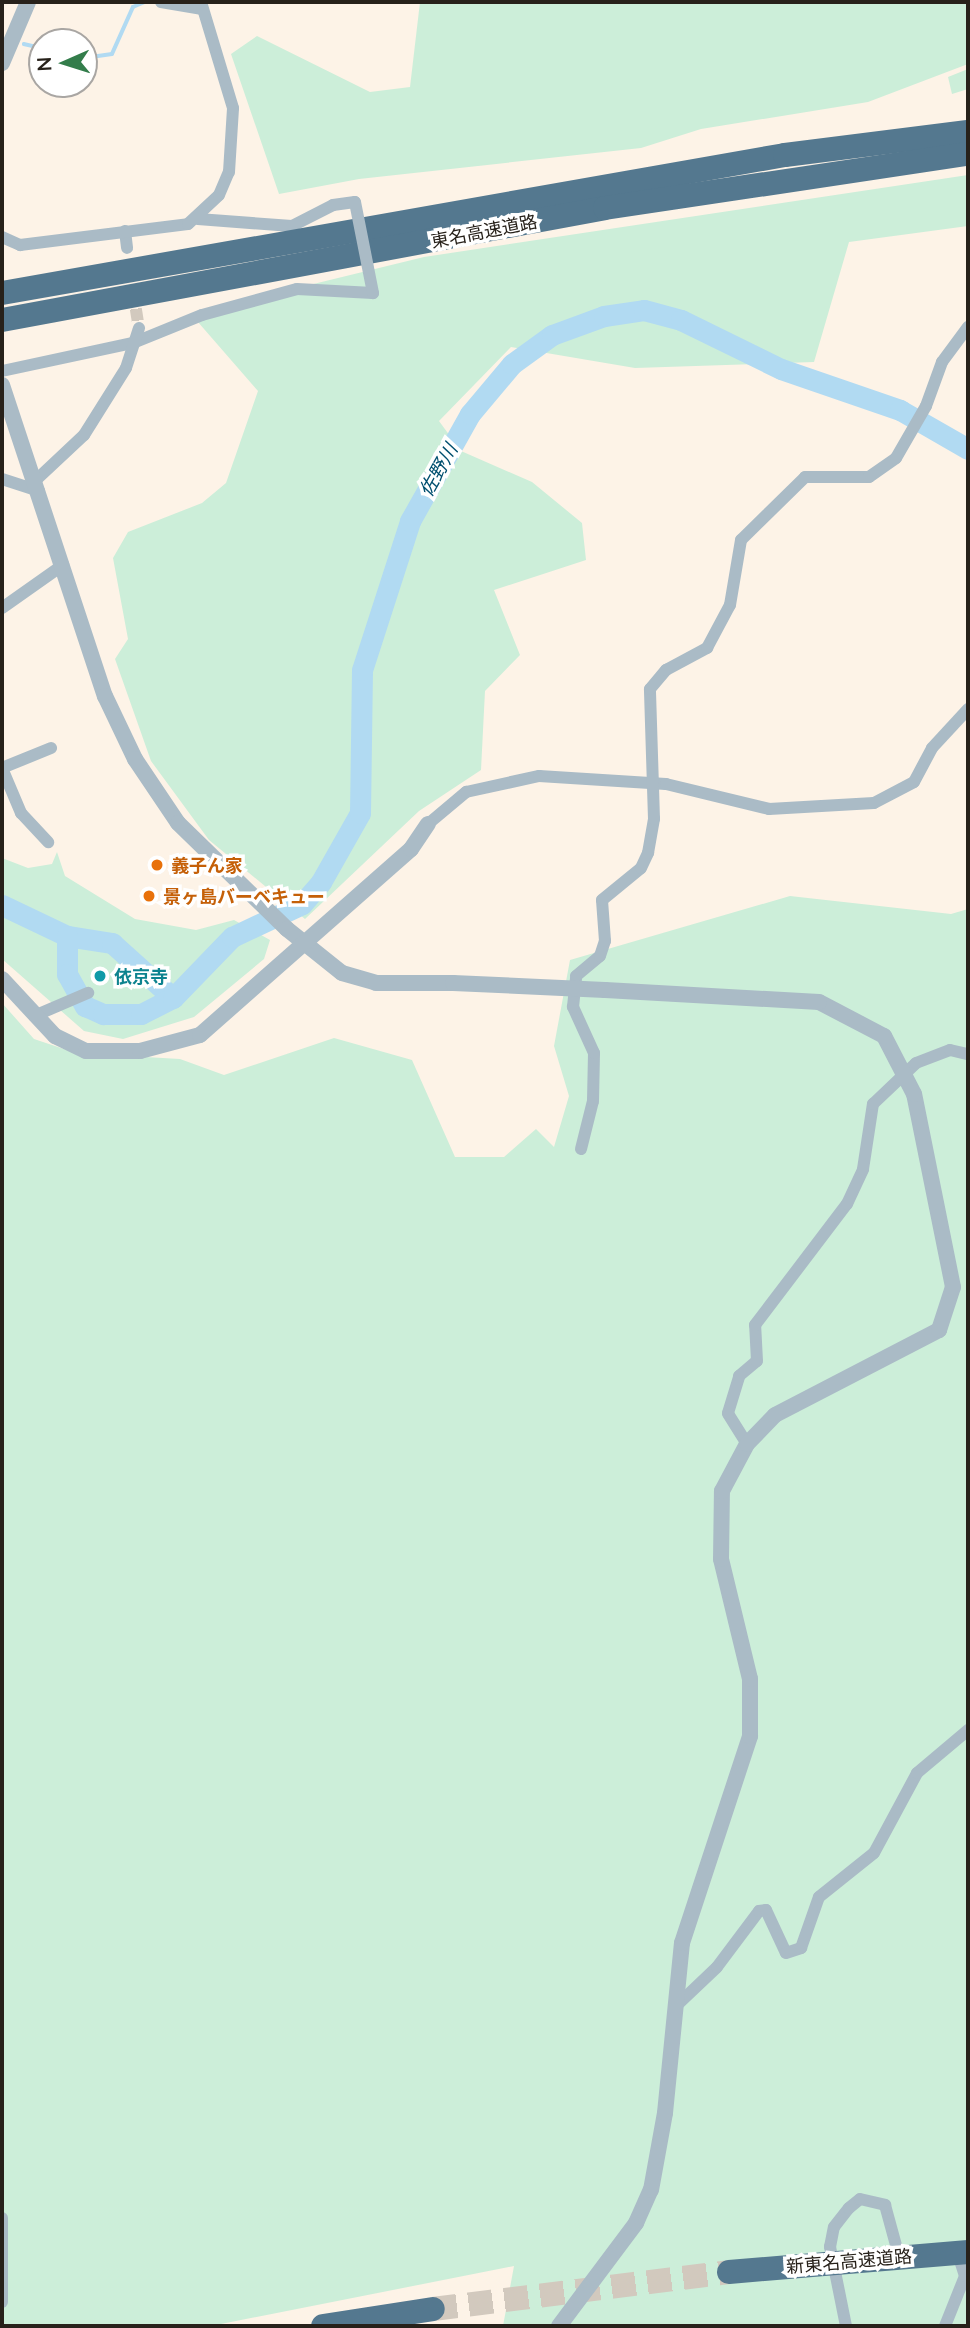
<!DOCTYPE html>
<html>
<head>
<meta charset="utf-8">
<style>
  body { margin:0 }
  #map { position:relative; width:970px; height:2328px; overflow:hidden; background:#fdf3e7; font-family:Lato,"Noto Sans JP",sans-serif }
  div>[style] { position:absolute }
  .green>* { inset:0; background:#cceed9 }
  .stream>* { height:3.5px; margin:-1.75px; padding:0 1.75px; transform-origin:1.75px; border-radius:1.75px; background:#b1daf2 }
  .river>* { height:21px; margin:-10.5px; padding:0 10.5px; transform-origin:10.5px; border-radius:10.5px; background:#b1daf2 }
  .minor-tunnel>* { height:12px; margin-top:-6px; transform-origin:0; background:repeating-linear-gradient(90deg,#d2c9be 0 12px,transparent 0 18px) }
  .motorway-tunnel>* { height:24px; margin-top:-12px; transform-origin:0; background:repeating-linear-gradient(90deg,#d2c9be 0 24px,transparent 0 36px) }
  .minor>* { height:12px; margin:-6px; padding:0 6px; transform-origin:6px; border-radius:6px; background:#aabbc6 }
  .tertiary>* { height:16px; margin:-8px; padding:0 8px; transform-origin:8px; border-radius:8px; background:#aabbc6 }
  .motorway>* { height:24px; margin:-12px; padding:0 12px; transform-origin:12px; border-radius:12px; background:#54788f }
  .minor-bridge>* { height:12px; margin:-6px; padding:0 6px; transform-origin:6px; border-radius:6px; background:#aabbc6 }
  .tertiary-bridge>* { height:16px; margin:-8px; padding:0 8px; transform-origin:8px; border-radius:8px; background:#aabbc6 }
  .motorway-bridge>* { height:24px; margin:-12px; padding:0 12px; transform-origin:12px; border-radius:12px; background:#54788f }
  .dots>* { width:19px; height:19px; translate:-50% -50%; box-sizing:border-box; border:4px solid #fff; border-radius:50% }
  span { translate:-50% -50%; white-space:nowrap; text-align:center; line-height:1.15; -webkit-text-stroke:7px #fff; paint-order:stroke }
  .street-label { font-size:18px; color:#27211a }
  .food-label { font-size:18px; color:#c56008; font-weight:700 }
  .left { translate:0 -50%; text-align:left }
  .culture-label { font-size:18px; color:#0d838f; font-weight:700 }
  .water-label { font-size:19px; color:#004f6f; font-style:italic }
  .frame { position:absolute; inset:0; border:4px solid #27211a; pointer-events:none }
  .north { position:absolute; left:28px; top:28px; width:70px; height:70px; box-sizing:border-box; background:#fff; border:2px solid #a9a6a3; border-radius:50%; rotate:267deg; font-size:19px; font-weight:700; line-height:28px; text-align:center; color:#27211a }
  .north::after { content:''; display:block; margin:auto; width:24px; height:32px; background:#337d4b; clip-path:polygon(50% 0,100% 100%,50% 72%,0 100%) }
</style>
</head>
<body>
<div id="map">
  <div class="green">
    <i style="clip-path:polygon(420px 2px,968px 2px,968px 64px,868px 102px,701px 129px,641px 148px,359px 179px,279px 194px,231px 54px,257px 36px,370px 92px,410px 87px)"></i>
    <i style="clip-path:polygon(968px 69px,968px 89px,952px 94px,948px 77px)"></i>
    <i style="clip-path:polygon(968px 175px,968px 226px,849px 242px,814px 362px,635px 368px,511px 347px,439px 421px,461px 451px,532px 482px,582px 523px,586px 560px,494px 590px,520px 655px,485px 691px,481px 770px,419px 811px,305px 919px,209px 840px,151px 761px,115px 659px,128px 639px,113px 558px,128px 532px,202px 503px,226px 483px,258px 391px,191px 314px,424px 257px)"></i>
    <i style="clip-path:polygon(57px 852px,65px 876px,135px 919px,196px 930px,234px 920px,270px 940px,264px 959px,194px 1017px,123px 1039px,84px 1031px,2px 959px,2px 858px,28px 868px,52px 864px)"></i>
    <i style="clip-path:polygon(790px 896px,951px 914px,968px 909px,968px 2326px,503px 2326px,514px 2266px,211px 2326px,2px 2326px,2px 1003px,34px 1039px,76px 1053px,180px 1059px,224px 1075px,334px 1038px,412px 1060px,455px 1157px,504px 1157px,536px 1129px,554px 1147px,569px 1096px,554px 1046px,570px 960px)"></i>
  </div>
  <div class="stream">
    <i style="left:24px;top:44px;width:18px;rotate:13deg"></i>
    <i style="left:84px;top:58px;width:28px;rotate:-8deg"></i>
    <i style="left:112px;top:54px;width:51px;rotate:-65.9deg"></i>
    <i style="left:133px;top:7px;width:13px;rotate:-23deg"></i>
  </div>
  <div class="river">
    <i style="left:2px;top:905px;width:72px;rotate:25.5deg"></i>
    <i style="left:67px;top:936px;width:46px;rotate:8.8deg"></i>
    <i style="left:112px;top:943px;width:82px;rotate:42deg"></i>
    <i style="left:67px;top:936px;width:38px;rotate:90deg"></i>
    <i style="left:67px;top:974px;width:37px;rotate:61deg"></i>
    <i style="left:85px;top:1006px;width:20px;rotate:24deg"></i>
    <i style="left:103px;top:1014px;width:38px"></i>
    <i style="left:141px;top:1014px;width:36px;rotate:-27deg"></i>
    <i style="left:173px;top:998px;width:85px;rotate:-46deg"></i>
    <i style="left:232px;top:937px;width:77px;rotate:-25.2deg"></i>
    <i style="left:302px;top:904px;width:29px;rotate:-49deg"></i>
    <i style="left:321px;top:882px;width:79px;rotate:-60.5deg"></i>
    <i style="left:360px;top:813px;width:143px;rotate:-89.2deg"></i>
    <i style="left:362px;top:670px;width:157px;rotate:-72.1deg"></i>
    <i style="left:410px;top:521px;width:123px;rotate:-60.7deg"></i>
    <i style="left:470px;top:414px;width:65px;rotate:-50deg"></i>
    <i style="left:512px;top:364px;width:49px;rotate:-35.9deg"></i>
    <i style="left:552px;top:335px;width:55px;rotate:-20.1deg"></i>
    <i style="left:604px;top:316px;width:40px;rotate:-8.5deg"></i>
    <i style="left:644px;top:310px;width:38px;rotate:15deg"></i>
    <i style="left:681px;top:320px;width:111px;rotate:26.1deg"></i>
    <i style="left:781px;top:369px;width:126px;rotate:19deg"></i>
    <i style="left:900px;top:410px;width:78px;rotate:29.8deg"></i>
  </div>
  <div class="minor-tunnel">
    <i style="left:133px;top:291px;width:37px;rotate:81deg"></i>
  </div>
  <div class="motorway-tunnel">
    <i style="left:433px;top:2309px;width:298px;rotate:-7.1deg"></i>
  </div>
  <div class="minor">
    <i style="left:161px;top:2px;width:42px;rotate:9.7deg"></i>
    <i style="left:198px;top:219px;width:94px;rotate:4.3deg"></i>
    <i style="left:292px;top:226px;width:46px;rotate:-27.1deg"></i>
    <i style="left:333px;top:205px;width:22px;rotate:-8deg"></i>
    <i style="left:125px;top:231px;width:17px;rotate:83deg"></i>
    <i style="left:2px;top:237px;width:20px;rotate:24deg"></i>
    <i style="left:20px;top:245px;width:169px;rotate:-7.1deg"></i>
    <i style="left:188px;top:224px;width:42px;rotate:-43.1deg"></i>
    <i style="left:219px;top:195px;width:25px;rotate:-67deg"></i>
    <i style="left:229px;top:172px;width:64px;rotate:-86.4deg"></i>
    <i style="left:233px;top:108px;width:111px;rotate:-106.8deg"></i>
    <i style="left:2px;top:371px;width:134px;rotate:-12.1deg"></i>
    <i style="left:133px;top:343px;width:74px;rotate:-22.1deg"></i>
    <i style="left:202px;top:315px;width:98px;rotate:-15.3deg"></i>
    <i style="left:297px;top:289px;width:76px;rotate:3deg"></i>
    <i style="left:2px;top:479px;width:39px;rotate:18deg"></i>
    <i style="left:36px;top:480px;width:66px;rotate:-43.2deg"></i>
    <i style="left:84px;top:435px;width:79px;rotate:-57.9deg"></i>
    <i style="left:126px;top:368px;width:42px;rotate:-72deg"></i>
    <i style="left:2px;top:608px;width:75px;rotate:-35.2deg"></i>
    <i style="left:2px;top:768px;width:49px;rotate:67.1deg"></i>
    <i style="left:21px;top:813px;width:40px;rotate:47deg"></i>
    <i style="left:2px;top:768px;width:53px;rotate:-22.2deg"></i>
    <i style="left:428px;top:824px;width:50px;rotate:-40.1deg"></i>
    <i style="left:466px;top:792px;width:75px;rotate:-12.4deg"></i>
    <i style="left:539px;top:776px;width:127px;rotate:3.6deg"></i>
    <i style="left:666px;top:784px;width:106px;rotate:13.6deg"></i>
    <i style="left:769px;top:809px;width:105px;rotate:-3.3deg"></i>
    <i style="left:874px;top:803px;width:45px;rotate:-27.7deg"></i>
    <i style="left:914px;top:782px;width:38px;rotate:-62deg"></i>
    <i style="left:932px;top:748px;width:53px;rotate:-47.3deg"></i>
    <i style="left:34px;top:1016px;width:59px;rotate:-23.1deg"></i>
    <i style="left:581px;top:1149px;width:49px;rotate:-76deg"></i>
    <i style="left:593px;top:1101px;width:48px;rotate:-88.8deg"></i>
    <i style="left:594px;top:1053px;width:51px;rotate:-114.5deg"></i>
    <i style="left:573px;top:1007px;width:31px;rotate:-84deg"></i>
    <i style="left:576px;top:976px;width:31px;rotate:-40deg"></i>
    <i style="left:600px;top:956px;width:16px;rotate:-72deg"></i>
    <i style="left:605px;top:941px;width:41px;rotate:-94.2deg"></i>
    <i style="left:602px;top:900px;width:50px;rotate:-39.4deg"></i>
    <i style="left:641px;top:868px;width:17px;rotate:-65deg"></i>
    <i style="left:648px;top:853px;width:35px;rotate:-80deg"></i>
    <i style="left:654px;top:819px;width:130px;rotate:-91.8deg"></i>
    <i style="left:650px;top:689px;width:25px;rotate:-50deg"></i>
    <i style="left:666px;top:670px;width:47px;rotate:-28.2deg"></i>
    <i style="left:707px;top:648px;width:49px;rotate:-61.9deg"></i>
    <i style="left:730px;top:605px;width:66px;rotate:-80.4deg"></i>
    <i style="left:741px;top:540px;width:90px;rotate:-44.5deg"></i>
    <i style="left:805px;top:477px;width:64px"></i>
    <i style="left:869px;top:477px;width:33px;rotate:-35deg"></i>
    <i style="left:896px;top:458px;width:60px;rotate:-60deg"></i>
    <i style="left:926px;top:406px;width:47px;rotate:-70deg"></i>
    <i style="left:942px;top:362px;width:44px;rotate:-53.4deg"></i>
    <i style="left:747px;top:1444px;width:36px;rotate:-122deg"></i>
    <i style="left:728px;top:1413px;width:39px;rotate:-73deg"></i>
    <i style="left:739px;top:1376px;width:23px;rotate:-40deg"></i>
    <i style="left:757px;top:1361px;width:36px;rotate:-93deg"></i>
    <i style="left:755px;top:1325px;width:152px;rotate:-52.8deg"></i>
    <i style="left:847px;top:1204px;width:38px;rotate:-65deg"></i>
    <i style="left:863px;top:1169px;width:66px;rotate:-81.3deg"></i>
    <i style="left:873px;top:1104px;width:59px;rotate:-43.6deg"></i>
    <i style="left:916px;top:1063px;width:36px;rotate:-21deg"></i>
    <i style="left:950px;top:1050px;width:18px;rotate:13deg"></i>
    <i style="left:674px;top:2008px;width:59px;rotate:-43.6deg"></i>
    <i style="left:717px;top:1967px;width:70px;rotate:-53.1deg"></i>
    <i style="left:759px;top:1911px;width:7px;rotate:-8deg"></i>
    <i style="left:766px;top:1910px;width:47px;rotate:65.1deg"></i>
    <i style="left:786px;top:1953px;width:16px;rotate:-18deg"></i>
    <i style="left:801px;top:1948px;width:54px;rotate:-70.6deg"></i>
    <i style="left:819px;top:1897px;width:70px;rotate:-38.7deg"></i>
    <i style="left:874px;top:1853px;width:91px;rotate:-61.7deg"></i>
    <i style="left:917px;top:1773px;width:67px;rotate:-40.1deg"></i>
    <i style="left:2px;top:2218px;width:84px;rotate:90deg"></i>
    <i style="left:846px;top:2326px;width:81px;rotate:-101.4deg"></i>
    <i style="left:830px;top:2247px;width:20px;rotate:-79deg"></i>
    <i style="left:834px;top:2227px;width:24px;rotate:-52deg"></i>
    <i style="left:849px;top:2208px;width:14px;rotate:-39deg"></i>
    <i style="left:860px;top:2199px;width:26px;rotate:13deg"></i>
    <i style="left:885px;top:2205px;width:57px;rotate:74.7deg"></i>
    <i style="left:945px;top:2326px;width:54px;rotate:-68.2deg"></i>
    <i style="left:965px;top:2276px;width:20px;rotate:-108deg"></i>
    <i style="left:959px;top:2257px;width:9px;rotate:-159deg"></i>
  </div>
  <div class="tertiary">
    <i style="left:2px;top:63px;width:66px;rotate:-66.9deg"></i>
    <i style="left:2px;top:385px;width:328px;rotate:71.7deg"></i>
    <i style="left:105px;top:696px;width:70px;rotate:64.5deg"></i>
    <i style="left:135px;top:759px;width:77px;rotate:56.1deg"></i>
    <i style="left:178px;top:823px;width:152px;rotate:44.2deg"></i>
    <i style="left:287px;top:929px;width:70px;rotate:38.7deg"></i>
    <i style="left:342px;top:973px;width:35px;rotate:16deg"></i>
    <i style="left:376px;top:983px;width:77px"></i>
    <i style="left:2px;top:979px;width:78px;rotate:47.1deg"></i>
    <i style="left:55px;top:1036px;width:34px;rotate:26deg"></i>
    <i style="left:86px;top:1051px;width:54px"></i>
    <i style="left:140px;top:1051px;width:62px;rotate:-14.9deg"></i>
    <i style="left:200px;top:1035px;width:281px;rotate:-41.4deg"></i>
    <i style="left:411px;top:849px;width:30px;rotate:-56deg"></i>
    <i style="left:559px;top:2326px;width:129px;rotate:-53.2deg"></i>
    <i style="left:636px;top:2223px;width:36px;rotate:-66deg"></i>
    <i style="left:651px;top:2190px;width:78px;rotate:-79.7deg"></i>
    <i style="left:665px;top:2113px;width:171px;rotate:-84.3deg"></i>
    <i style="left:682px;top:1943px;width:218px;rotate:-71.8deg"></i>
    <i style="left:750px;top:1736px;width:57px;rotate:-90deg"></i>
    <i style="left:750px;top:1679px;width:123px;rotate:-103.6deg"></i>
    <i style="left:721px;top:1559px;width:68px;rotate:-89.2deg"></i>
    <i style="left:722px;top:1491px;width:53px;rotate:-62deg"></i>
    <i style="left:747px;top:1444px;width:40px;rotate:-46deg"></i>
    <i style="left:775px;top:1415px;width:185px;rotate:-27.4deg"></i>
    <i style="left:939px;top:1330px;width:45px;rotate:-72deg"></i>
    <i style="left:953px;top:1287px;width:197px;rotate:-101.4deg"></i>
    <i style="left:914px;top:1094px;width:65px;rotate:-117.3deg"></i>
    <i style="left:884px;top:1036px;width:73px;rotate:-152.4deg"></i>
    <i style="left:819px;top:1002px;width:214px;rotate:-176.8deg"></i>
  </div>
  <div class="motorway">
    <i style="left:2px;top:293px;width:795px;rotate:-10deg"></i>
    <i style="left:785px;top:155px;width:184px;rotate:-7.2deg"></i>
    <i style="left:2px;top:320px;width:613px;rotate:-10.52deg"></i>
    <i style="left:605px;top:208px;width:367px;rotate:-8.5deg"></i>
    <i style="left:323px;top:2326px;width:111px;rotate:-8.8deg"></i>
  </div>
  <div class="minor-bridge">
    <i style="left:355px;top:202px;width:93px;rotate:78.8deg"></i>
  </div>
  <div class="tertiary-bridge">
    <i style="left:453px;top:983px;width:152px;rotate:2.6deg"></i>
  </div>
  <div class="motorway-bridge">
    <i style="left:729px;top:2272px;width:240px;rotate:-4.8deg"></i>
  </div>
  <div class="dots">
    <i style="left:157px;top:865px;background:#e8710a"></i>
    <i style="left:149px;top:896px;background:#e8710a"></i>
    <i style="left:100px;top:976px;background:#0f9aa8"></i>
  </div>
  <div class="street-label">
    <span style="left:484px;top:231px;rotate:-11deg">東名高速道路</span>
    <span style="left:849px;top:2261px;rotate:-5deg">新東名高速道路</span>
  </div>
  <div class="food-label">
    <span class="left" style="left:171px;top:865px">義子ん家</span>
    <span class="left" style="left:163px;top:896px">景ヶ島バーベキュー</span>
  </div>
  <div class="culture-label">
    <span class="left" style="left:114px;top:976px">依京寺</span>
  </div>
  <div class="water-label">
    <span style="left:438px;top:470px;rotate:-61deg">佐野川</span>
  </div>
  <div class="frame"></div>
  <div class="north">N</div>
</div>
</body>
</html>
